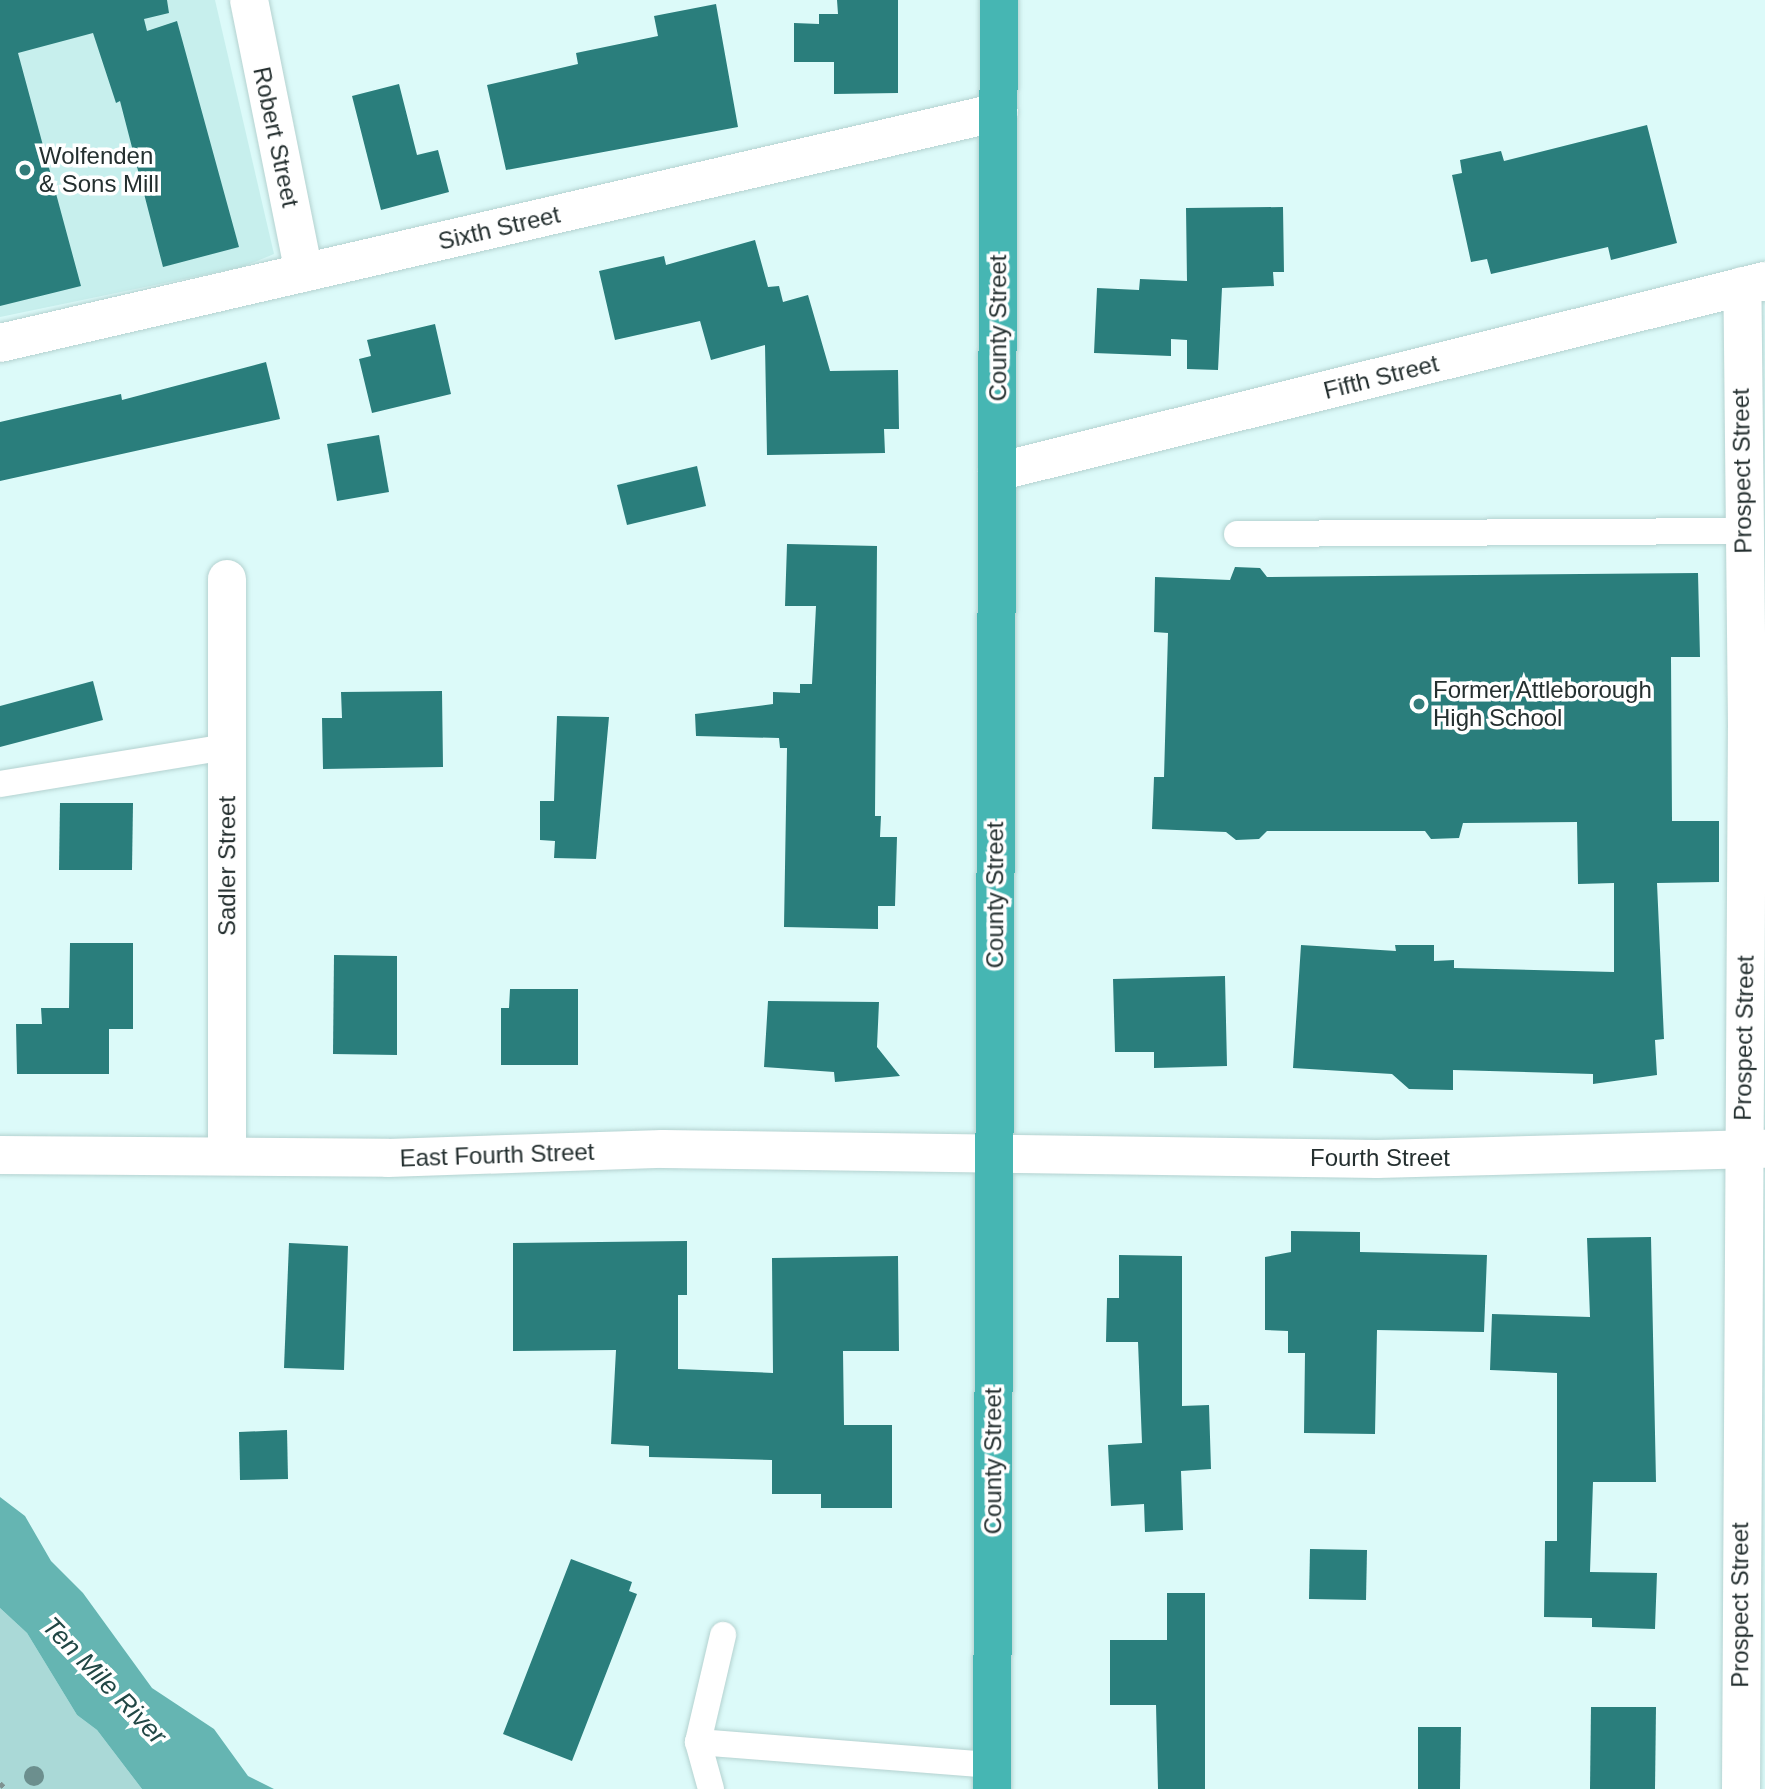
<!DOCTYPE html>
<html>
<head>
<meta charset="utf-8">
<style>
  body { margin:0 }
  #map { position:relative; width:1765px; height:1789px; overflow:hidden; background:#dcfaf9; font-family:Arial,sans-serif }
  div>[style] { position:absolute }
  .built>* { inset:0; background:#c7efed }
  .green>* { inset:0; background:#aad9d7 }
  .water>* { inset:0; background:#65b5b2 }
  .building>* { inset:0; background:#2a7e7c }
  .path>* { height:4.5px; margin-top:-2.25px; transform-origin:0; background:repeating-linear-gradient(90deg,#7e9291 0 5px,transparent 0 8.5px) }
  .roads { filter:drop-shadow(0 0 2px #b4d2d0) drop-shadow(0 0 2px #b4d2d0) }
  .lane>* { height:26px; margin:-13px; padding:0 13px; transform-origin:13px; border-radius:13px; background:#fff }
  .street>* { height:38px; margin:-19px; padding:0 19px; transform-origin:19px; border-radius:19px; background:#fff }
  .highway>* { height:38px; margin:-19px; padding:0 19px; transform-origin:19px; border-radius:19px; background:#46b6b3 }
  .trees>* { width:20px; height:20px; margin:-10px; border-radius:50%; background:#6c8f8e }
  .dots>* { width:19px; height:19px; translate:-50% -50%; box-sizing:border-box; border:4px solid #fff; border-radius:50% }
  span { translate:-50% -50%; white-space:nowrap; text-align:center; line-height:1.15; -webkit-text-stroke:7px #fff; paint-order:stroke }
  .street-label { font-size:24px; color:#242f2f }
  .poi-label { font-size:24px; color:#242f2f }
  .left { translate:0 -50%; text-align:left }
  .water-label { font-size:26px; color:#214745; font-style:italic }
</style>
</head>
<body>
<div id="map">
  <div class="built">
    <i style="clip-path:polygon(0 0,215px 0,274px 254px,242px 267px,0 317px)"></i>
  </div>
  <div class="green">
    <i style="clip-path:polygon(0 1608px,27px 1633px,77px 1715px,97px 1730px,142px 1789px,0 1789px)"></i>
  </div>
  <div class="water">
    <i style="clip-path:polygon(0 1497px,25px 1516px,51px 1561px,83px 1593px,152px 1688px,214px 1729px,248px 1776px,274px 1789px,142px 1789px,97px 1730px,77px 1715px,27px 1633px,0 1608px)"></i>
  </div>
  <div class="building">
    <i style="clip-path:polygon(0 0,167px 0,169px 13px,144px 19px,147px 31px,177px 21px,239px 247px,163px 267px,120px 101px,116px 103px,93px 33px,18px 53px,81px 286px,0 306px)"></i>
    <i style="clip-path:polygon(837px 0,898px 0,898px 93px,834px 94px,834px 62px,794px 62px,794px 23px,819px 24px,819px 14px,838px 14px)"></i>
    <i style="clip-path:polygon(716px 4px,738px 127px,506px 170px,487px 85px,578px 64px,576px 53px,658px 36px,654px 16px)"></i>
    <i style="clip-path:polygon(399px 84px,417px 155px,438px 150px,449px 192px,381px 210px,352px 96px)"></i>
    <i style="clip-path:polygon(1647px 125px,1677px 243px,1611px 260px,1608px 247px,1491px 274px,1487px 259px,1471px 262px,1452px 175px,1462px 173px,1460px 160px,1501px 151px,1504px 161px)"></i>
    <i style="clip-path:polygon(1283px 207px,1284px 272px,1273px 272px,1274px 286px,1222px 288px,1218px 370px,1187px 369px,1187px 340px,1171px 339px,1171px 356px,1094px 353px,1097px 288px,1139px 290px,1140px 279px,1187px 281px,1186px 208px)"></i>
    <i style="clip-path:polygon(755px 240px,768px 287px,779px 286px,783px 302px,808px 295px,830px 371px,898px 370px,899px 429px,884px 429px,885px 453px,767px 455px,765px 345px,711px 360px,700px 321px,615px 340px,599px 271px,664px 256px,666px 265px)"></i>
    <i style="clip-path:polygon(435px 324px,451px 394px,372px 413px,359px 359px,371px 356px,367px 340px)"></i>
    <i style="clip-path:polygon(266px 362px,280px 419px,0 481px,0 422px,121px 394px,122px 400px)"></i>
    <i style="clip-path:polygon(379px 435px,389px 492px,337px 501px,327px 444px)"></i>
    <i style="clip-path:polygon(697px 466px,706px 506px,627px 525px,617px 485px)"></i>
    <i style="clip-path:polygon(787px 544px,877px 546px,875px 816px,881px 816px,880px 837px,897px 837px,895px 906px,878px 906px,878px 929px,784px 927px,787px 748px,780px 748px,779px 738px,696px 736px,695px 714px,773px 704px,773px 692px,800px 693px,800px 684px,812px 684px,816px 606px,785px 606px)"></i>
    <i style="clip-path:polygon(1235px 567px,1260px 568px,1267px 577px,1698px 573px,1700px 657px,1671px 657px,1672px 821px,1719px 821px,1719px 882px,1657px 883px,1664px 1039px,1655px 1040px,1657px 1075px,1593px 1084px,1593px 1074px,1453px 1070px,1453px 1090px,1409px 1089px,1392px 1074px,1293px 1068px,1301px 945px,1396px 951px,1395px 945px,1434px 945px,1434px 961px,1454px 960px,1454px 968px,1614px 972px,1614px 883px,1578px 884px,1577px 822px,1463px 823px,1459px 838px,1431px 839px,1425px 831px,1267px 831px,1259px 839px,1236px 840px,1226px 832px,1152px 829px,1154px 777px,1164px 777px,1168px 633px,1154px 632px,1155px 577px,1230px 580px)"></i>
    <i style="clip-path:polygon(93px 681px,103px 720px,0 747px,0 706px)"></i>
    <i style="clip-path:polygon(442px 691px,443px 767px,323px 769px,322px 718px,342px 718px,341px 692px)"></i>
    <i style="clip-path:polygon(557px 716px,609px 717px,596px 859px,554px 858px,555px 841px,540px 840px,540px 801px,554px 801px)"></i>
    <i style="clip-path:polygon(60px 803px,133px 803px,132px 870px,59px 870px)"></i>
    <i style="clip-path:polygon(70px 943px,133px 943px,133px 1029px,109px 1029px,109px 1074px,17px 1074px,16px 1024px,42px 1024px,41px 1008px,69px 1008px)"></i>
    <i style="clip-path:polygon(334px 955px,397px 956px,397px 1055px,333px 1054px)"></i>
    <i style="clip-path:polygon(1225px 976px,1227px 1066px,1154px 1068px,1154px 1052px,1115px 1052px,1113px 979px)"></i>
    <i style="clip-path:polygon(510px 989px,578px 989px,578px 1065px,501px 1065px,501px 1008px,509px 1008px)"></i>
    <i style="clip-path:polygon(768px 1001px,879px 1002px,877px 1047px,900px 1076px,835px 1082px,834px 1072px,764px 1067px)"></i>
    <i style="clip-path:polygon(1291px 1231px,1360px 1232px,1360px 1252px,1487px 1255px,1484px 1332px,1377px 1330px,1375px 1434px,1304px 1433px,1305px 1353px,1288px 1353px,1288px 1331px,1265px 1330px,1265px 1257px,1291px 1252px)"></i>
    <i style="clip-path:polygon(1651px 1237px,1656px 1482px,1593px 1482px,1590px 1572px,1657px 1573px,1655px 1629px,1592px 1627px,1592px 1618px,1544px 1617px,1545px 1541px,1557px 1541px,1557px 1373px,1490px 1370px,1492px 1314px,1590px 1317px,1587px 1238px)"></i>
    <i style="clip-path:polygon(687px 1241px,687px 1295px,678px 1295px,678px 1369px,773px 1373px,772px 1258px,898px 1256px,899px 1351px,843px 1351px,844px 1425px,892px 1425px,892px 1508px,821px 1508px,821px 1494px,772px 1494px,772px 1460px,649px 1457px,649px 1446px,611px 1444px,616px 1350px,513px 1351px,513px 1243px)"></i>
    <i style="clip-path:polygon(289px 1243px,348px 1246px,344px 1370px,284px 1368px)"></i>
    <i style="clip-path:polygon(1119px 1255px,1182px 1256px,1182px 1406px,1209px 1405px,1211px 1469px,1181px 1471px,1183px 1530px,1145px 1532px,1144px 1504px,1111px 1506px,1108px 1445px,1142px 1443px,1138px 1342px,1106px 1342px,1107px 1298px,1119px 1298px)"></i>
    <i style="clip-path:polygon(287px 1430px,288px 1479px,240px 1480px,239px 1432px)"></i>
    <i style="clip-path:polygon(1310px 1549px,1367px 1550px,1366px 1600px,1309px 1599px)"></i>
    <i style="clip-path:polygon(571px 1559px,632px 1582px,629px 1591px,637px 1594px,572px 1761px,503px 1734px)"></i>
    <i style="clip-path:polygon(1167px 1593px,1205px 1593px,1205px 1789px,1158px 1789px,1156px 1705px,1110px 1705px,1110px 1640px,1167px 1640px)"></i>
    <i style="clip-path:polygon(1591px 1707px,1656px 1707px,1655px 1789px,1590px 1789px)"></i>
    <i style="clip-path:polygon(1418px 1727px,1461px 1727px,1460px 1789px,1418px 1789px)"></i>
  </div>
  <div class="path">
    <i style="left:0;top:1783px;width:8px;rotate:45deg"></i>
  </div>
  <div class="roads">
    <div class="lane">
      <i style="left:1237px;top:534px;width:506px;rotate:-0.34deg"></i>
      <i style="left:0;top:784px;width:230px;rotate:-9.3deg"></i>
      <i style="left:698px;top:1742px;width:295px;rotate:4.5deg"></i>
      <i style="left:711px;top:1789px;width:49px;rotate:-105.5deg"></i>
      <i style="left:698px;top:1742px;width:110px;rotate:-76.8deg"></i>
    </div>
    <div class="street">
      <i style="left:249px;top:0;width:278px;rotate:78.6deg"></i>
      <i style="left:0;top:343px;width:1025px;rotate:-13.02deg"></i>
      <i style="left:997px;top:472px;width:791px;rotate:-13.97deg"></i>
      <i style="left:227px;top:1153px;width:574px;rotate:-90deg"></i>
      <i style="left:0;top:1155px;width:388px;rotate:0.4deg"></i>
      <i style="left:388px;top:1158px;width:275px;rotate:-1.9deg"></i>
      <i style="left:663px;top:1149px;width:714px;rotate:0.8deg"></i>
      <i style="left:1377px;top:1159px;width:388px;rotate:-1.5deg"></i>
      <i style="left:1741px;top:1789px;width:1061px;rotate:-89.68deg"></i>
      <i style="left:1747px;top:728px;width:442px;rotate:-90.6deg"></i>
    </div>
    <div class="highway">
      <i style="left:992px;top:1789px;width:1789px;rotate:-89.78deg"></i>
    </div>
  </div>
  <div class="trees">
    <i style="left:34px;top:1776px"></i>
  </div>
  <div class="dots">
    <i style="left:25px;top:170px;background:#337c7a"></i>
    <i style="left:1419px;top:704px;background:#337c7a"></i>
  </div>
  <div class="street-label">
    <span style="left:276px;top:137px;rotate:78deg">Robert Street</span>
    <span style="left:499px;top:228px;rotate:-13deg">Sixth Street</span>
    <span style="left:998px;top:328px;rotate:-90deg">County Street</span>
    <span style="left:1381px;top:377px;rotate:-14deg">Fifth Street</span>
    <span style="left:1742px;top:471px;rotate:-91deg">Prospect Street</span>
    <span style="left:227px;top:866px;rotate:-90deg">Sadler Street</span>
    <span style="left:995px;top:895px;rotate:-90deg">County Street</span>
    <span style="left:1744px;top:1038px;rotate:-89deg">Prospect Street</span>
    <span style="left:497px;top:1155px;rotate:-2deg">East Fourth Street</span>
    <span style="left:1380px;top:1158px">Fourth Street</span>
    <span style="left:993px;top:1461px;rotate:-90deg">County Street</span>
    <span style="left:1740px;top:1605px;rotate:-90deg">Prospect Street</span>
  </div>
  <div class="poi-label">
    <span class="left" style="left:39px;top:170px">Wolfenden<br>&amp; Sons Mill</span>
    <span class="left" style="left:1433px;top:704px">Former Attleborough<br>High School</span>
  </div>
  <div class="water-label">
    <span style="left:104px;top:1681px;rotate:46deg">Ten Mile River</span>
  </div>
</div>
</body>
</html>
